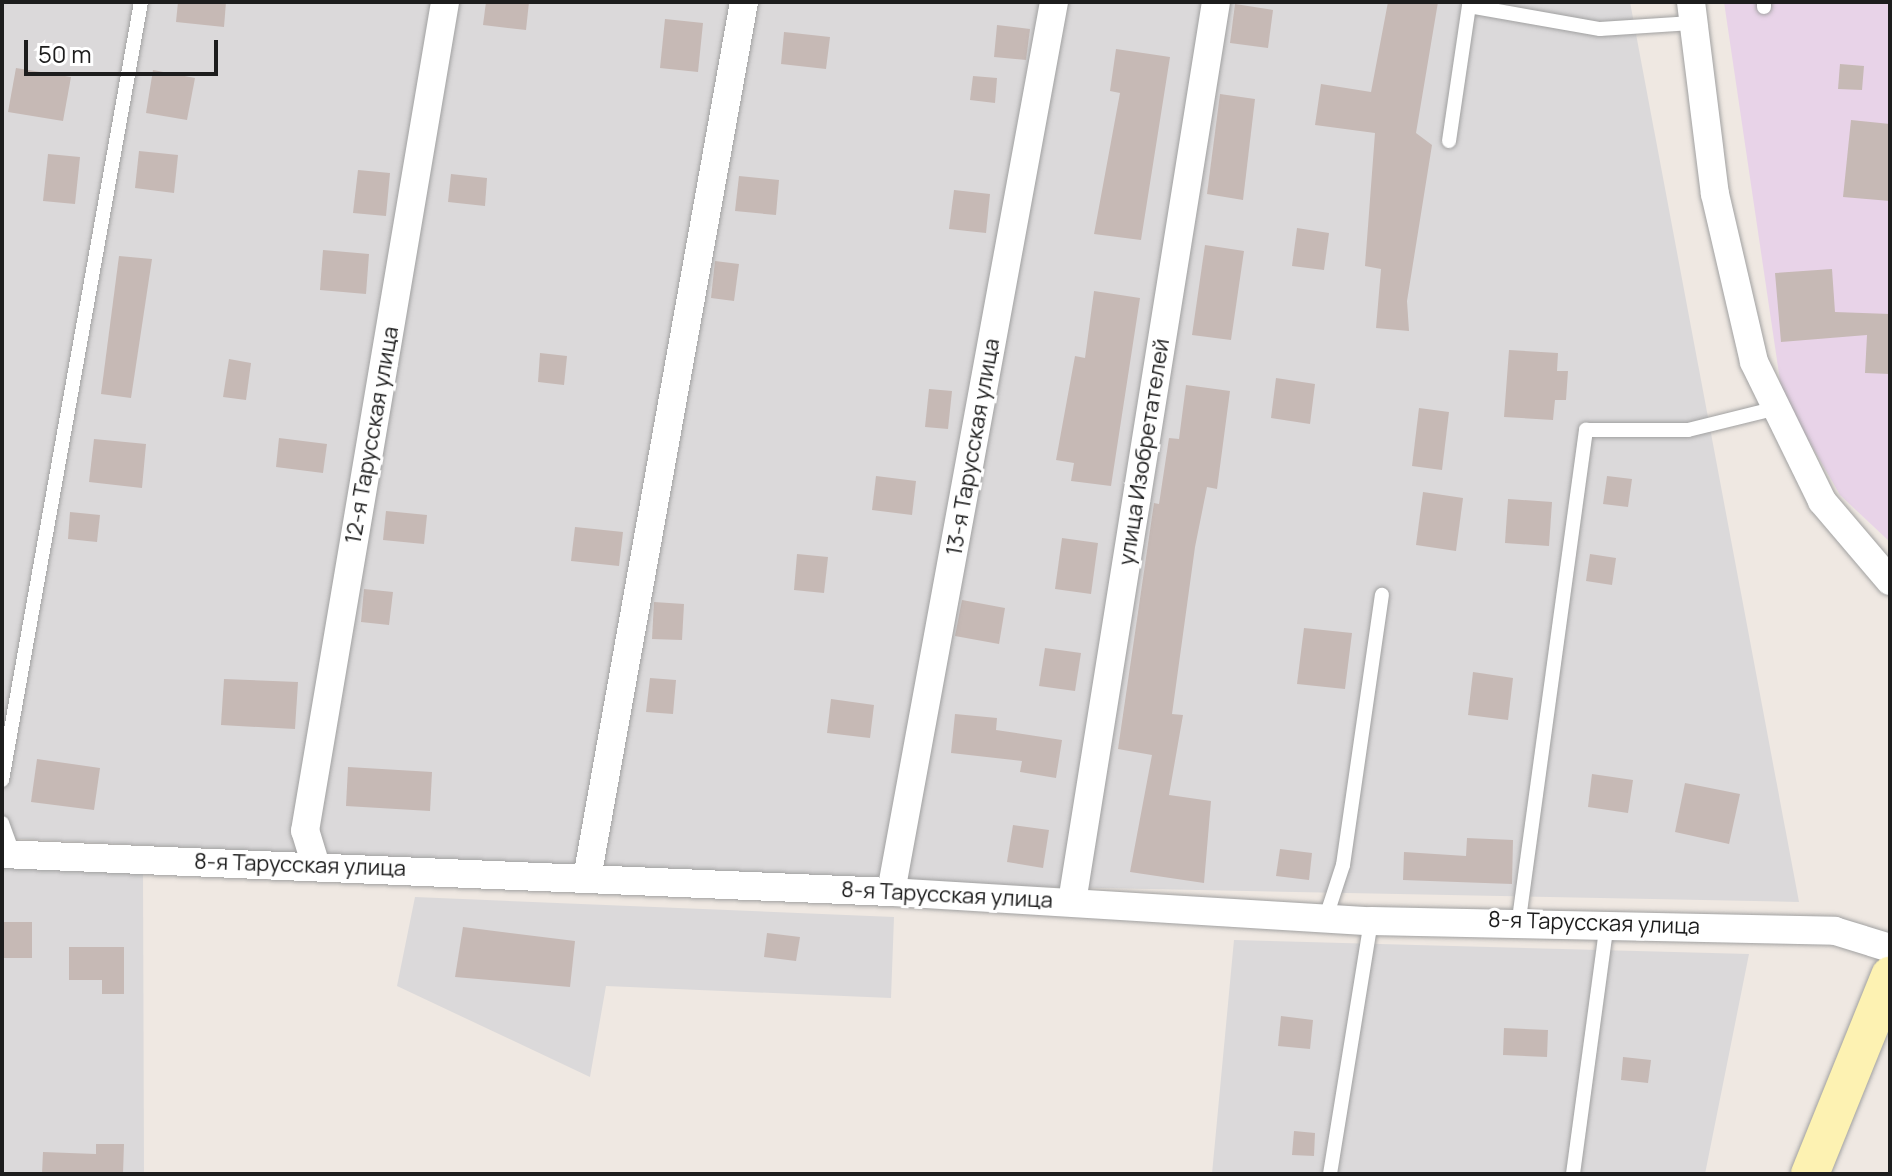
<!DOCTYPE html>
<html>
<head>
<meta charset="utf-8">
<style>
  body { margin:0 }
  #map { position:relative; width:1892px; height:1176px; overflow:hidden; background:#efe8e2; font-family:Manrope,sans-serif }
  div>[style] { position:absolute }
  .residential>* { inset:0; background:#dbd9da }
  .industrial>* { inset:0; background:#e8d3e8 }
  .building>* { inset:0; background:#c6b9b5 }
  .roads { filter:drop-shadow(0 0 2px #a1a1a1) drop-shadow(0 0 2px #a1a1a1) }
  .lane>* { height:14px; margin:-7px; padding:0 7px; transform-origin:7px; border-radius:7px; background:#fff }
  .street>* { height:28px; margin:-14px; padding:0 14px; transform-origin:14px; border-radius:14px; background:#fff }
  .secondary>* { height:38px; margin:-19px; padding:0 19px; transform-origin:19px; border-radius:19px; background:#fdf2b2 }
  span { translate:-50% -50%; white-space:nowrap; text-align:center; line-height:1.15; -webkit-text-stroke:6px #fff; paint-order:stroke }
  .street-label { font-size:22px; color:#1d1d1d }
  .frame { position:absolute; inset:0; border:4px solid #1d1d1d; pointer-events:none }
  .scale { position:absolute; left:24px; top:40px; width:194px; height:36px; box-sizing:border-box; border:4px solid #1d1d1d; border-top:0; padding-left:10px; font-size:24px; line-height:28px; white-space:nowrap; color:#1d1d1d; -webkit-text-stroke:6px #fff; paint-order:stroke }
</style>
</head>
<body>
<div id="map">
  <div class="residential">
    <i style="clip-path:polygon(2px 2px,1630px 2px,1799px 902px,900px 884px,2px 838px)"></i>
    <i style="clip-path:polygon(2px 865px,143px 869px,144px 1174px,2px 1174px)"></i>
    <i style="clip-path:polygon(415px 897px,894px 917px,891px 998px,606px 986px,590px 1077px,397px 986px)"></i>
    <i style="clip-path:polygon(1234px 940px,1749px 954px,1705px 1174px,1212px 1174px)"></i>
  </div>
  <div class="industrial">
    <i style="clip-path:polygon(1724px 2px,1890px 2px,1890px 542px,1840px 495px,1782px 394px)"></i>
  </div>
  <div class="building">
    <i style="clip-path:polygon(178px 2px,226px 2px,224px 27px,176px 22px)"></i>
    <i style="clip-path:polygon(486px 2px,529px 2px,526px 30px,483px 25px)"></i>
    <i style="clip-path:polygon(1388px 2px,1438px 2px,1416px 133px,1432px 145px,1407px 301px,1409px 331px,1376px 328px,1381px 269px,1365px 266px,1375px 133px,1315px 125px,1321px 84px,1371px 92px)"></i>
    <i style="clip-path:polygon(1235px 4px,1273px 10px,1268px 48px,1230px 43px)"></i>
    <i style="clip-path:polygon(665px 19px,703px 23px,698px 72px,660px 68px)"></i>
    <i style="clip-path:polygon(997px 25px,1030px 29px,1026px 60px,994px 57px)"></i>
    <i style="clip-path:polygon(784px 32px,830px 37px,826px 69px,781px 64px)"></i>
    <i style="clip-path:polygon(1116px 49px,1170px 57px,1141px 240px,1094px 234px,1120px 93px,1110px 91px)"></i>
    <i style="clip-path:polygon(1840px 64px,1864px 66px,1862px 90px,1838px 89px)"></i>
    <i style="clip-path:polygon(16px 68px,71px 77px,63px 121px,8px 112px)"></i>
    <i style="clip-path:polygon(153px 70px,195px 78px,187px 120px,146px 113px)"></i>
    <i style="clip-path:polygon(973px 76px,997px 78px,995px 103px,970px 100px)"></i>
    <i style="clip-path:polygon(1220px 94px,1255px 99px,1243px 200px,1207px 194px)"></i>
    <i style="clip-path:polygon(1851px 120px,1890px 124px,1890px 201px,1843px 197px)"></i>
    <i style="clip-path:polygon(139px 151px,178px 155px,174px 193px,135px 188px)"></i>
    <i style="clip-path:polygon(48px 154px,80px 157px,75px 204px,43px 201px)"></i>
    <i style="clip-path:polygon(358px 170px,390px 173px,386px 216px,353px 213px)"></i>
    <i style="clip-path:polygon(451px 174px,487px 178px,485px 206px,448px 202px)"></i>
    <i style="clip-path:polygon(739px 176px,779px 180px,776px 215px,735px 211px)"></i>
    <i style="clip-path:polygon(954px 190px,990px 194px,986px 233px,949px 229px)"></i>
    <i style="clip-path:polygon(1297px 228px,1329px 233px,1324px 270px,1292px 266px)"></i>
    <i style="clip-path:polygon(1205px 245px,1244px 251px,1231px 340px,1192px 335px)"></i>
    <i style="clip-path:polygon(323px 250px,369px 254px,366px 294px,320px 290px)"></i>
    <i style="clip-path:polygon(119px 256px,152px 259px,131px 398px,101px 394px)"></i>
    <i style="clip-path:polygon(715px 261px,739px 264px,734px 301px,711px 298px)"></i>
    <i style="clip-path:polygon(1832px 269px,1835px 312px,1890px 314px,1890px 374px,1865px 373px,1867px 335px,1781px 342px,1775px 273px)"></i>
    <i style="clip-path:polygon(1094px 291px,1140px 298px,1111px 486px,1071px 481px,1074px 463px,1056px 460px,1075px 356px,1085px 358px)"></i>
    <i style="clip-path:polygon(1509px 350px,1558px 353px,1557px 371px,1568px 371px,1566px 400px,1555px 400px,1553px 420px,1504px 417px)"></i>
    <i style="clip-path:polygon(540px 353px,567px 356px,564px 385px,538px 382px)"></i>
    <i style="clip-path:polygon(229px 359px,251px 363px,246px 400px,223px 397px)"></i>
    <i style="clip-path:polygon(1276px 378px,1315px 384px,1310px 424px,1271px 418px)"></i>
    <i style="clip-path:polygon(1186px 385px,1230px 391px,1217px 489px,1207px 487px,1195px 547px,1172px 714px,1183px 715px,1169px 795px,1211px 801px,1204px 883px,1130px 872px,1152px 755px,1118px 749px,1154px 503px,1159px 504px,1169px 438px,1179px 439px)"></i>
    <i style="clip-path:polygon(929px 389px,952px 391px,948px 429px,925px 427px)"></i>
    <i style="clip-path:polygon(1419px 408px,1449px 412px,1442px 470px,1412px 466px)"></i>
    <i style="clip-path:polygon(279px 438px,327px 444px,323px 473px,276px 467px)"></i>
    <i style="clip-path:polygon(94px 439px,146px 444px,142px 488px,89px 482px)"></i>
    <i style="clip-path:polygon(876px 476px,916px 481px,912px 515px,872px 510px)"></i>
    <i style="clip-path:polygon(1607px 476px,1632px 479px,1628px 507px,1603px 504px)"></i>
    <i style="clip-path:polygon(1423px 492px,1463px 498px,1456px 551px,1416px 545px)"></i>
    <i style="clip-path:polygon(1508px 499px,1552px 502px,1549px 546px,1505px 543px)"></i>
    <i style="clip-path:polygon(386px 511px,427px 515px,424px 544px,383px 540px)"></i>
    <i style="clip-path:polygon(70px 512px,100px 515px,97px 542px,68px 539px)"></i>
    <i style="clip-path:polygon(575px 527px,623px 532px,619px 566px,571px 561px)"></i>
    <i style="clip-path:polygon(1062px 538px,1098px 543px,1091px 594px,1055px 589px)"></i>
    <i style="clip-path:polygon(797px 554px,828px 557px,824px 593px,794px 590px)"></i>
    <i style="clip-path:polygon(1590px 554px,1616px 558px,1612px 585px,1586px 581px)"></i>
    <i style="clip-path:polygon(364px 589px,393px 592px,389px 625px,361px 622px)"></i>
    <i style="clip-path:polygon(962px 600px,1005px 608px,999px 644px,955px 636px)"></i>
    <i style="clip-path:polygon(654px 602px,684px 604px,682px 640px,652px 639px)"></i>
    <i style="clip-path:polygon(1304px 628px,1352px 633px,1345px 689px,1297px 684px)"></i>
    <i style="clip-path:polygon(1045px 648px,1081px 653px,1075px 691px,1039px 686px)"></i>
    <i style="clip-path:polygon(1473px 672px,1513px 678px,1508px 720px,1468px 715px)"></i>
    <i style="clip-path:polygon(650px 678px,676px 680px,673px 714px,646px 712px)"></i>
    <i style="clip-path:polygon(224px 679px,298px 682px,295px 729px,221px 725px)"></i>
    <i style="clip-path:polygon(831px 699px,874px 705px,870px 738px,827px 733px)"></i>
    <i style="clip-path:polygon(955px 714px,997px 718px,996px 730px,1062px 740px,1056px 778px,1020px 772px,1022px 761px,951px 753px)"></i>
    <i style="clip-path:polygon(37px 759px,100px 768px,94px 810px,31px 802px)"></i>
    <i style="clip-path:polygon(348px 767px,432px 772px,430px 811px,346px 806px)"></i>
    <i style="clip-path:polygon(1592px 774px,1633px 780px,1628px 813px,1588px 807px)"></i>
    <i style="clip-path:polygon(1685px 783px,1740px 794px,1729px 844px,1675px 832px)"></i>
    <i style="clip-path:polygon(1013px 825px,1049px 830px,1043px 868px,1007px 862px)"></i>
    <i style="clip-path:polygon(1467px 838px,1513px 840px,1512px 884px,1403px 880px,1404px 852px,1466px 856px)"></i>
    <i style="clip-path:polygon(1280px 849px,1312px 853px,1309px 880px,1276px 876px)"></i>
    <i style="clip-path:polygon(2px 922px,32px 922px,32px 958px,2px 958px)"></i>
    <i style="clip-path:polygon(463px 927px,575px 941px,570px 987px,455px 977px)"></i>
    <i style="clip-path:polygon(767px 933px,800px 937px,796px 961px,764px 957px)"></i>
    <i style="clip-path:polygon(69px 947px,124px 947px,124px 994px,102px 994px,102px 980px,69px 980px)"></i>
    <i style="clip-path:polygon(1281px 1016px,1313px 1020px,1310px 1049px,1278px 1046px)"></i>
    <i style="clip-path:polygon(1504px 1028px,1548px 1030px,1547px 1057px,1503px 1055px)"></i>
    <i style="clip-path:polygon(1623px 1057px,1651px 1060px,1648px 1083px,1621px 1080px)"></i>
    <i style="clip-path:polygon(1294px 1131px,1315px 1133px,1314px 1156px,1292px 1155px)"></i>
    <i style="clip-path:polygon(96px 1144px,124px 1144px,123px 1174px,42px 1174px,43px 1152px,96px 1154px)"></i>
  </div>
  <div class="roads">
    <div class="lane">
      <i style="left:1764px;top:2px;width:5px;rotate:90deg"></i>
      <i style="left:1449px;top:141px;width:136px;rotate:-81.6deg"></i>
      <i style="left:1469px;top:6px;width:133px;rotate:10deg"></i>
      <i style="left:1600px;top:29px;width:92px;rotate:-3.7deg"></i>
      <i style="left:2px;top:780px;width:790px;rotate:-79.87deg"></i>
      <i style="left:2px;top:823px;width:33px;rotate:70deg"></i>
      <i style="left:1326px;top:917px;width:55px;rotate:-71.9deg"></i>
      <i style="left:1343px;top:865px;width:273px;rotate:-81.8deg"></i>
      <i style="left:1519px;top:919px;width:494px;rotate:-82.2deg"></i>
      <i style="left:1586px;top:430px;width:102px"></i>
      <i style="left:1688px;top:430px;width:88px;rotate:-13.9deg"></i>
      <i style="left:1330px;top:1174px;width:256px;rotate:-80.8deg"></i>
      <i style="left:1573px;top:1174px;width:253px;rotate:-82.3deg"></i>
    </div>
    <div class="street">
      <i style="left:1691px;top:2px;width:193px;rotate:82.9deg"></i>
      <i style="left:1715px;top:194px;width:172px;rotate:76.9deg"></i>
      <i style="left:1754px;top:362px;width:155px;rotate:63.9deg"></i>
      <i style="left:1822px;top:501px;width:105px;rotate:49.6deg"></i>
      <i style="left:2px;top:854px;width:890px;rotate:2.45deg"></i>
      <i style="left:891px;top:892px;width:481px;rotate:3.5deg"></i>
      <i style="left:1371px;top:921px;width:464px;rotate:1.2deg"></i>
      <i style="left:1835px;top:931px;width:58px;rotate:17.2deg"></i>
      <i style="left:316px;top:866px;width:37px;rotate:-107deg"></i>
      <i style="left:305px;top:831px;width:841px;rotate:-80.41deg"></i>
      <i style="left:587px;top:878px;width:890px;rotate:-79.84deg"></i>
      <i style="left:891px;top:892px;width:905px;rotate:-79.62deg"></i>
      <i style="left:1072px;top:902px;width:911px;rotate:-80.91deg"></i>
    </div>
    <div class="secondary">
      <i style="left:1810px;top:1174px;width:214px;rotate:-68deg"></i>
    </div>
  </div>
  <div class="street-label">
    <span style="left:372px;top:435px;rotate:-80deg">12-я Тарусская улица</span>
    <span style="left:973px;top:447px;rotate:-80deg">13-я Тарусская улица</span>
    <span style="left:1144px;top:452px;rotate:-81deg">улица Изобретателей</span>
    <span style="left:300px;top:865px;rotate:2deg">8-я Тарусская улица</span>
    <span style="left:947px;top:895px;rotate:3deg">8-я Тарусская улица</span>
    <span style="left:1594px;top:923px;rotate:2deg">8-я Тарусская улица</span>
  </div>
  <div class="frame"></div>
  <div class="scale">50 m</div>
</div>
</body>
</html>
